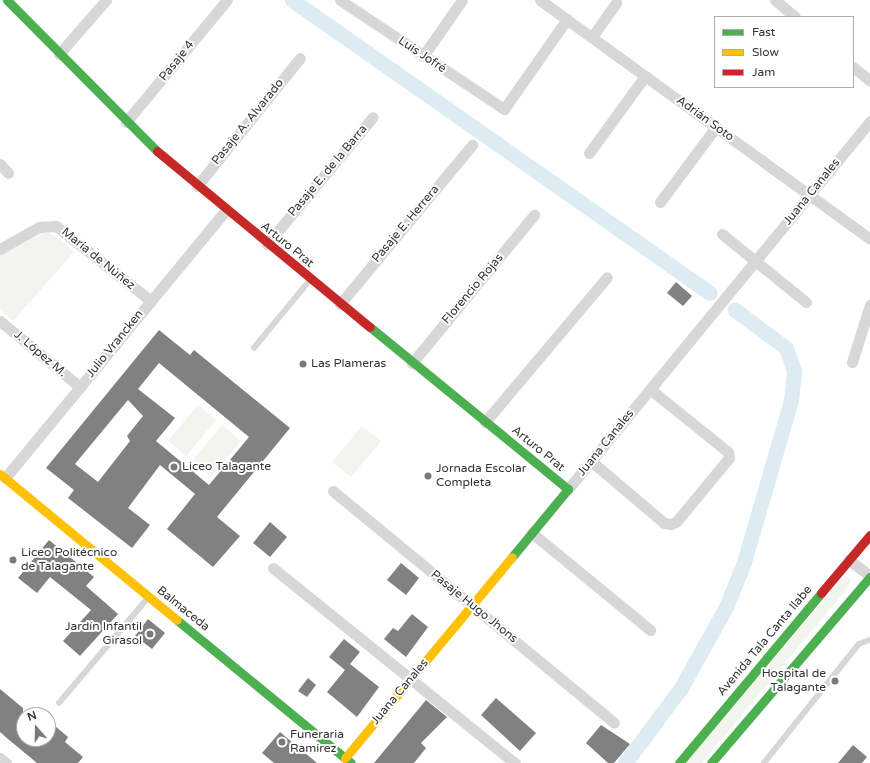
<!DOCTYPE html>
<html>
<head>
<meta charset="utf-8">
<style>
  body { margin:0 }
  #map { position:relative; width:870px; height:763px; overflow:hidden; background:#fff; font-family:"Varela Round",sans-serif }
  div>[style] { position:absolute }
  .green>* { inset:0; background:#f1f5ed }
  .canal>* { height:15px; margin:-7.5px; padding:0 7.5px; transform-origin:7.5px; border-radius:7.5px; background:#ddebf3 }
  .building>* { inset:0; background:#818181 }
  .lane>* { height:5.5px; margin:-2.75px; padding:0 2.75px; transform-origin:2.75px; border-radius:2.75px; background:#d7d7d7 }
  .street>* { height:11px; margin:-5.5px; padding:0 5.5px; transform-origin:5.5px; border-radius:5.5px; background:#d7d7d7 }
  .fast>* { height:9px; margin:-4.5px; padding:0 4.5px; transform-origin:4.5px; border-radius:4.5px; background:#4caf50 }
  .slow>* { height:9px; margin:-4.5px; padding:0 4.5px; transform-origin:4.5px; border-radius:4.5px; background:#ffc107 }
  .jam>* { height:9px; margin:-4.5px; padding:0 4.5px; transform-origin:4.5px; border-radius:4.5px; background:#c62828 }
  .dots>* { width:11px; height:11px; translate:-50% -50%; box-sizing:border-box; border:2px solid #fff; border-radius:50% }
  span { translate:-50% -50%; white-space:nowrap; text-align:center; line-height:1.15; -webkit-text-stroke:4px #fff; paint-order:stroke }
  .street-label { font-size:12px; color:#333 }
  .poi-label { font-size:12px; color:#333 }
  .left { translate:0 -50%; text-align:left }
  .right { translate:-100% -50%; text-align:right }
  .legend { position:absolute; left:714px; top:16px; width:140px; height:72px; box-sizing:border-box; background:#fff; border:1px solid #adadad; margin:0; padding:5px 7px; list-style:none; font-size:12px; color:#333 }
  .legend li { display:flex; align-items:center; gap:8px; height:20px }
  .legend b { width:20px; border:1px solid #adadad }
  .north { position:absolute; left:16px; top:707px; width:40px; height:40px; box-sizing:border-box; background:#fff; border:1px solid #adadad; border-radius:50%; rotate:340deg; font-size:11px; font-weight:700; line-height:16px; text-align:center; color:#333 }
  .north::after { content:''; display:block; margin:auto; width:14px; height:18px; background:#7a7a7a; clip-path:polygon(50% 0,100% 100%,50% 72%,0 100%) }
</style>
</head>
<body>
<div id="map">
  <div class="green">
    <i style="clip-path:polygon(45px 232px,58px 237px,74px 252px,13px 321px,0 310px,0 256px)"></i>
    <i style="clip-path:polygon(198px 405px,216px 420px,186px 456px,168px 441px)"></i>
    <i style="clip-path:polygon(222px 425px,241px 441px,211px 477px,192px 461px)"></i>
    <i style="clip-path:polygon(362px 426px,381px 441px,351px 477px,332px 462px)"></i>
    <i style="clip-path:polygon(845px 575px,851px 580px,845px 591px,702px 763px,686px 763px)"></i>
  </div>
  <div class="canal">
    <i style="left:292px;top:0;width:510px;rotate:35.03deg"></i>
    <i style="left:625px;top:763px;width:94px;rotate:-53.3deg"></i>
    <i style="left:681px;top:688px;width:95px;rotate:-61deg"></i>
    <i style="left:727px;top:605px;width:46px;rotate:-68.4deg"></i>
    <i style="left:744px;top:562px;width:169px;rotate:-73.8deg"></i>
    <i style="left:791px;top:400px;width:29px;rotate:-84deg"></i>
    <i style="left:794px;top:371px;width:24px;rotate:-109deg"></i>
    <i style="left:786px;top:348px;width:64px;rotate:-143.3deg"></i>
  </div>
  <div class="building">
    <i style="clip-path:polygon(676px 282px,692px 296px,683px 306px,667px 293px)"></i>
    <i style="clip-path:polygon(evenodd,159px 330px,190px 355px,194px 350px,290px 428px,217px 517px,240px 536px,213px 567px,167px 529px,195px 494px,160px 465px,128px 508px,150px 525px,132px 548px,68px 498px,74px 490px,46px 468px,159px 330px,159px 363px,249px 437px,209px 485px,156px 441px,175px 418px,138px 389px,159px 363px,159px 330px,128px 400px,143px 416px,127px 436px,130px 441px,98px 482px,75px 464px,128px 400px)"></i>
    <i style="clip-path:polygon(270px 522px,287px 537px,270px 557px,253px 543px)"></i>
    <i style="clip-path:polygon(49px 540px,94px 577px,86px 586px,118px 614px,80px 656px,63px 641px,91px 610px,50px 577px,37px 593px,18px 578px)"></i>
    <i style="clip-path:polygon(401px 563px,419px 578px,406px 595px,387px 580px)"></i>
    <i style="clip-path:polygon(412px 614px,428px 627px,406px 657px,384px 639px,393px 628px,398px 631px)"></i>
    <i style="clip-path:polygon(148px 619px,165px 633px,152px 649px,135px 636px)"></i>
    <i style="clip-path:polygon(344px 639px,360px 652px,350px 664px,379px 687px,357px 717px,327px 692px,345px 670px,329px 657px)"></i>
    <i style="clip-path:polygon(308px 678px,316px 685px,307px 697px,298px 691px)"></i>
    <i style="clip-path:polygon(0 689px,23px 708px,24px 739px,48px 739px,48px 720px,68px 737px,65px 742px,83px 757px,78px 763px,37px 763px,8px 739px,0 732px)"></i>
    <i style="clip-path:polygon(496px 698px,536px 733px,520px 751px,481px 715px)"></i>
    <i style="clip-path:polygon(426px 700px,447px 717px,421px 743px,426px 748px,414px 763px,374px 763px)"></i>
    <i style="clip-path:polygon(601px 725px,630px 744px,614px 763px,608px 763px,586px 743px)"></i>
    <i style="clip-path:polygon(280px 732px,317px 763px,274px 763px,262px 753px)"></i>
    <i style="clip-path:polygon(853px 745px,867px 757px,862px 763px,838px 763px)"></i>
  </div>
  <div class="lane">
    <i style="left:254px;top:348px;width:88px;rotate:-50.5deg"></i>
    <i style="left:59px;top:703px;width:138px;rotate:-49.7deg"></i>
    <i style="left:764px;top:763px;width:152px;rotate:-51.4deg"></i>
    <i style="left:859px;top:644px;width:12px;rotate:-20deg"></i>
  </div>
  <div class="street">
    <i style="left:340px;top:0;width:197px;rotate:33.6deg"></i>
    <i style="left:504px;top:109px;width:110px;rotate:-55deg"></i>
    <i style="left:540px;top:0;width:407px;rotate:35.9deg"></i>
    <i style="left:775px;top:0;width:26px;rotate:40deg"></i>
    <i style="left:592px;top:37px;width:42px;rotate:-54.8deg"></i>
    <i style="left:59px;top:54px;width:72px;rotate:-49deg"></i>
    <i style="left:423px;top:56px;width:68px;rotate:-55.1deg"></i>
    <i style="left:853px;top:67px;width:22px;rotate:39deg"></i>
    <i style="left:126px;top:122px;width:158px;rotate:-50.4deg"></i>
    <i style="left:589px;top:153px;width:95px;rotate:-54deg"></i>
    <i style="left:0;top:164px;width:12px;rotate:48deg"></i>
    <i style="left:197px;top:186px;width:164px;rotate:-51.2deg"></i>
    <i style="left:660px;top:202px;width:94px;rotate:-53.3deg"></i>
    <i style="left:722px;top:234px;width:108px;rotate:39deg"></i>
    <i style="left:267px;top:244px;width:165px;rotate:-50.2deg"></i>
    <i style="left:0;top:249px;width:45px;rotate:-29.4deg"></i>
    <i style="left:39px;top:227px;width:17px;rotate:-3deg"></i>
    <i style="left:56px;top:226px;width:121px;rotate:38.3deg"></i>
    <i style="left:340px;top:304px;width:207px;rotate:-50.3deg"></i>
    <i style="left:0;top:321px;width:104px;rotate:39.5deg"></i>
    <i style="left:852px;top:362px;width:60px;rotate:-72.5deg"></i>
    <i style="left:412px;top:363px;width:192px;rotate:-50.5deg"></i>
    <i style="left:485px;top:422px;width:189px;rotate:-49.9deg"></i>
    <i style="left:591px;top:461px;width:96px;rotate:40.3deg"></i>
    <i style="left:664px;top:523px;width:7px;rotate:8deg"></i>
    <i style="left:671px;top:524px;width:5px;rotate:-22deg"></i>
    <i style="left:676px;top:522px;width:83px;rotate:-50.4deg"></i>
    <i style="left:729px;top:458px;width:6px;rotate:-99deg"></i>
    <i style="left:728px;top:452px;width:100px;rotate:-141.1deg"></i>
    <i style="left:5px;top:478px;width:347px;rotate:-50.5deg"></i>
    <i style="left:568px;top:489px;width:476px;rotate:-50.6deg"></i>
    <i style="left:333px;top:491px;width:364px;rotate:39.5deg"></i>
    <i style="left:532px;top:533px;width:153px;rotate:39.4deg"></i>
    <i style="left:849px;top:560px;width:26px;rotate:37deg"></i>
    <i style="left:273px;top:568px;width:311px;rotate:38.9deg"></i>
    <i style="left:0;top:758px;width:8px;rotate:40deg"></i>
  </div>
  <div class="fast">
    <i style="left:7px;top:0;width:213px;rotate:45.2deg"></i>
    <i style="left:370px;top:327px;width:256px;rotate:39.3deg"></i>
    <i style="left:568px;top:489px;width:88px;rotate:129.5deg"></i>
    <i style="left:177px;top:620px;width:225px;rotate:39.4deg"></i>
    <i style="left:679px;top:763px;width:222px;rotate:-50.1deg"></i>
    <i style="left:711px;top:763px;width:245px;rotate:-49.5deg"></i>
  </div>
  <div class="slow">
    <i style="left:0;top:474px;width:229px;rotate:39.5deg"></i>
    <i style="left:345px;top:758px;width:261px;rotate:-50.3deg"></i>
  </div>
  <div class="jam">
    <i style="left:157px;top:151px;width:276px;rotate:39.6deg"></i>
    <i style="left:821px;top:593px;width:76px;rotate:-49.8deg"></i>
  </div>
  <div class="dots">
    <i style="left:303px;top:364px;background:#7a7a7a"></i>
    <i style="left:174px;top:467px;background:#7a7a7a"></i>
    <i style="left:428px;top:476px;background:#7a7a7a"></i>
    <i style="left:13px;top:560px;background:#7a7a7a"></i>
    <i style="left:150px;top:634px;background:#7a7a7a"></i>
    <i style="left:835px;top:681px;background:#7a7a7a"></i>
    <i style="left:282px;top:742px;background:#7a7a7a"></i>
  </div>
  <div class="street-label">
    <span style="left:422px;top:55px;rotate:34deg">Luis Jofré</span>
    <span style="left:177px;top:61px;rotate:-51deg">Pasaje 4</span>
    <span style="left:705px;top:119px;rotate:36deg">Adrián Soto</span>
    <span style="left:248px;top:122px;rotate:-51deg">Pasaje A. Alvarado</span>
    <span style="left:328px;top:171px;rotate:-50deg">Pasaje E. de la Barra</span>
    <span style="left:812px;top:192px;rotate:-51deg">Juana Canales</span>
    <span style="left:406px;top:224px;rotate:-50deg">Pasaje E. Herrera</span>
    <span style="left:287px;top:245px;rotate:39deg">Arturo Prat</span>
    <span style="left:98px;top:259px;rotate:39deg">María de Núñez</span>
    <span style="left:473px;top:289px;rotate:-50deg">Florencio Rojas</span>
    <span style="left:115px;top:344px;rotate:-51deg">Julio Vrancken</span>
    <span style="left:40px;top:354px;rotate:40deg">J. López M.</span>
    <span style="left:606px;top:443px;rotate:-51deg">Juana Canales</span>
    <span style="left:538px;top:449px;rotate:39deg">Arturo Prat</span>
    <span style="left:474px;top:607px;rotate:39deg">Pasaje Hugo Jhons</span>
    <span style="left:183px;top:609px;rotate:39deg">Balmaceda</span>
    <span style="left:765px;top:641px;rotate:-50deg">Avenida Tala Canta Ilabe</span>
    <span style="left:400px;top:692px;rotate:-50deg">Juana Canales</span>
  </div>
  <div class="poi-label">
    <span class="left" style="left:311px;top:364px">Las Plameras</span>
    <span class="left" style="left:182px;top:467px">Liceo Talagante</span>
    <span class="left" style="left:436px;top:476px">Jornada Escolar<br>Completa</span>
    <span class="left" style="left:21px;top:560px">Liceo Politécnico<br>de Talagante</span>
    <span class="right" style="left:142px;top:634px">Jardín Infantil<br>Girasol</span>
    <span class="right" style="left:826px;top:681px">Hospital de<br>Talagante</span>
    <span class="left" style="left:290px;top:742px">Funeraria<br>Ramirez</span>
  </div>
  <ul class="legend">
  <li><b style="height:5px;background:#4caf50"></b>Fast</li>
  <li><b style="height:5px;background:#ffc107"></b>Slow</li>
  <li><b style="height:5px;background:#c62828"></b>Jam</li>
  </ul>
  <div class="north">N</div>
</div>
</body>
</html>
